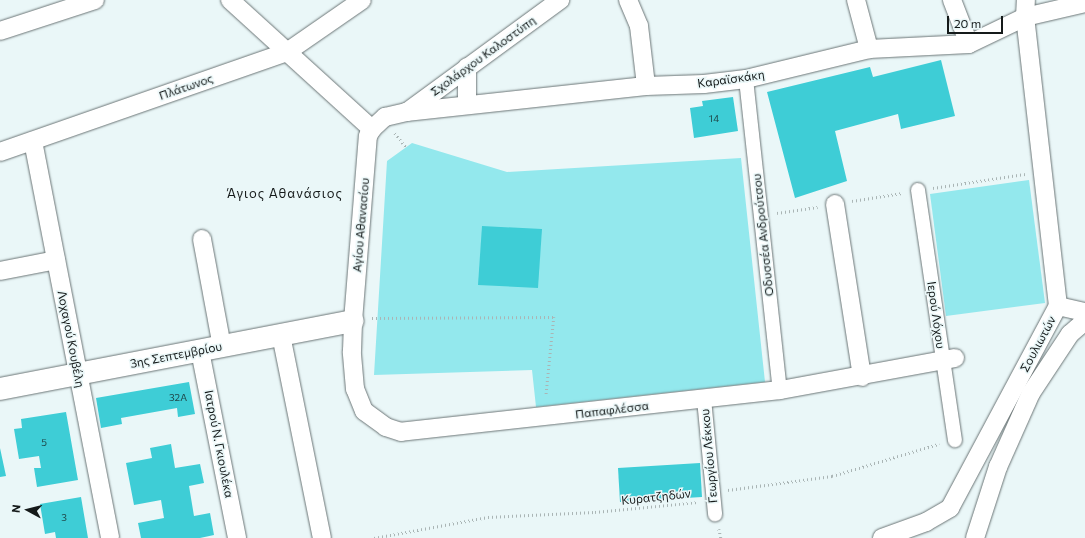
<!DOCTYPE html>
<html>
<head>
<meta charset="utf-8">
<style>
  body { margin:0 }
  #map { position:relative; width:1085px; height:538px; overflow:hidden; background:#eaf7f8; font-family:Commissioner,sans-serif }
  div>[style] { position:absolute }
  .green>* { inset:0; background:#93e8ed }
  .building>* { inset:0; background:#3ecdd6 }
  .path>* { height:2.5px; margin-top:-1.25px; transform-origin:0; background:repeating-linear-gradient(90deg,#aab5b5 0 1px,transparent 0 4px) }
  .roads { filter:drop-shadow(0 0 1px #6b7576) drop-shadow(0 0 1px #6b7576) }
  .pedestrian>* { height:14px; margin:-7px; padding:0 7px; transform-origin:7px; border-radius:7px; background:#fff }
  .minor>* { height:18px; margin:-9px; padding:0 9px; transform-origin:9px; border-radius:9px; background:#fff }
  .tertiary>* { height:22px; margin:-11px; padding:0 11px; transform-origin:11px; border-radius:11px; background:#fff }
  span { translate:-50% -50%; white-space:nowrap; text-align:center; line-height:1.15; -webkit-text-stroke:3px #eaf7f8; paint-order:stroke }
  .number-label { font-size:10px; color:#1f4749 }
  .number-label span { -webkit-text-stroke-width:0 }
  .street-label { font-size:12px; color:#151a1a }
  .neighbourhood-label { font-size:13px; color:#151a1a; letter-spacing:1px }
  .north { position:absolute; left:8px; top:490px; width:40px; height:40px; -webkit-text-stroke:3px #eaf7f8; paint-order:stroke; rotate:277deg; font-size:11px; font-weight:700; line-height:16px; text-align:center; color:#151a1a }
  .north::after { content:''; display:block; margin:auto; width:14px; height:18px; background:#151a1a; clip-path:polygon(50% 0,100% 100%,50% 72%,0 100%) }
  .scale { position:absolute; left:947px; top:16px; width:56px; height:18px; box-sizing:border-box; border:2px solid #151a1a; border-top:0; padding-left:5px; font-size:12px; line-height:14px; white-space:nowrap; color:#151a1a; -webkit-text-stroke:3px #eaf7f8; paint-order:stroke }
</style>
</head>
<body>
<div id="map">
  <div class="green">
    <i style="clip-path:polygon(412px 143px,507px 172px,741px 158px,765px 382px,536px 407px,532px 370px,374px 375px,387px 161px)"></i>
    <i style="clip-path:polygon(1029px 180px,1045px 303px,946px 316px,930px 194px)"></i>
  </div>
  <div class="building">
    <i style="clip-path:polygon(941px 60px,955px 116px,901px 129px,898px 114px,835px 131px,847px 181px,795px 198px,767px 92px,870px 67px,873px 77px)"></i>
    <i style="clip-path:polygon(733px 97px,738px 131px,694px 138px,690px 108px,703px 106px,702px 101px)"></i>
    <i style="clip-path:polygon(482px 226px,542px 229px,538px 288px,478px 285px)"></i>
    <i style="clip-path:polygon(189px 382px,195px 414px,178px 417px,177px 408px,121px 418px,122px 424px,101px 428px,96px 398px)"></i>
    <i style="clip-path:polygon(66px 412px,78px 480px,37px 487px,34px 468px,41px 468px,39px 456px,19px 459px,14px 429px,22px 428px,21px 419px)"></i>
    <i style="clip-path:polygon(171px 444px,175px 468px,200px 464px,204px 483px,189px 486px,194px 516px,210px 513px,214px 535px,200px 538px,141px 538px,138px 523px,164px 518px,161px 500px,134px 505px,126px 463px,152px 458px,150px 448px)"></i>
    <i style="clip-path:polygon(0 448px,6px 476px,0 477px)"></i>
    <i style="clip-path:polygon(700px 463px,702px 497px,620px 502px,618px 468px)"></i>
    <i style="clip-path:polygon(81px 497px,88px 538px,56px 538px,55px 532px,45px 534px,40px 504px)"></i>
  </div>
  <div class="path">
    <i style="left:395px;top:133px;width:18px;rotate:52deg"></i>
    <i style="left:933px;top:188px;width:93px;rotate:-8.7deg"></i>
    <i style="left:852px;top:201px;width:51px;rotate:-9.1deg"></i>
    <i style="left:777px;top:213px;width:41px;rotate:-8.3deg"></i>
    <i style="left:372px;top:318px;width:182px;rotate:-0.3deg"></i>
    <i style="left:554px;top:317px;width:80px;rotate:95.7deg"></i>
    <i style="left:728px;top:490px;width:105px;rotate:-7.7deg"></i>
    <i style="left:832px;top:476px;width:112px;rotate:-16.7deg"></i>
    <i style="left:719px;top:529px;width:9px;rotate:77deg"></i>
    <i style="left:374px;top:538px;width:116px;rotate:-10.4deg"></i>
    <i style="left:488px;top:517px;width:107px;rotate:-2.7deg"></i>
    <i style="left:595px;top:512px;width:103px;rotate:-5.5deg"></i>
  </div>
  <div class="roads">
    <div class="pedestrian">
      <i style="left:746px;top:79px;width:313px;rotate:83.8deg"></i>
      <i style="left:918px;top:190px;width:253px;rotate:81.6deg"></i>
      <i style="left:704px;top:399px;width:116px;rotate:84.5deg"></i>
    </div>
    <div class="minor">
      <i style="left:230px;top:0;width:192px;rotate:42.3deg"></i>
      <i style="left:628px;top:0;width:28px;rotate:67deg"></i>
      <i style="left:639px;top:26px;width:60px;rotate:83.3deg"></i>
      <i style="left:856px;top:0;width:51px;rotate:75.1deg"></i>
      <i style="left:952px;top:0;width:47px;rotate:68.9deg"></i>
      <i style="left:0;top:31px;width:100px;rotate:-18.1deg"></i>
      <i style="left:467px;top:105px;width:38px;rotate:-90deg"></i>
      <i style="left:407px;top:112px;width:190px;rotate:-36.2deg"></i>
      <i style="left:33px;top:141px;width:404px;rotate:79deg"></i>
      <i style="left:0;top:152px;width:304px;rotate:-19.2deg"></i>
      <i style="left:287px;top:52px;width:91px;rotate:-34.7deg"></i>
      <i style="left:835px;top:204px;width:175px;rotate:81.1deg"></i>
      <i style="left:202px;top:239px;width:110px;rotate:79.5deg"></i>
      <i style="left:0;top:271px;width:57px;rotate:-11.1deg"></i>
      <i style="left:1058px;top:306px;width:28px;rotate:13deg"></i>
      <i style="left:281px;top:335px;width:207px;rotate:78.6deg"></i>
      <i style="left:200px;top:351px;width:191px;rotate:78.8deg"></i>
      <i style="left:955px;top:358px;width:178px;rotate:169.6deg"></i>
      <i style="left:780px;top:390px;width:381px;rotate:173.7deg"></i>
      <i style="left:401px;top:432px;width:16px;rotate:-162deg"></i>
      <i style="left:386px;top:427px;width:27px;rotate:-144deg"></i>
      <i style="left:364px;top:411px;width:24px;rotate:-112deg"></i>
      <i style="left:355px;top:389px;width:38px;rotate:-95deg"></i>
      <i style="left:352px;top:351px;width:30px;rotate:-88deg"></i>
      <i style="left:353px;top:321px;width:186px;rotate:-85.4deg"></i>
      <i style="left:368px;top:136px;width:8px;rotate:-60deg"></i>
      <i style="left:372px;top:129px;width:18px;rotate:-43deg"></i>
      <i style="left:385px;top:117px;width:22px;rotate:-13deg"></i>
      <i style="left:406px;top:112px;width:241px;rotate:-6.2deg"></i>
      <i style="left:646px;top:86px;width:58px;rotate:-2deg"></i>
      <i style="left:704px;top:84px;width:42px;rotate:-6.8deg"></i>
      <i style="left:746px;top:79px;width:127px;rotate:-13.7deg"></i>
      <i style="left:869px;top:49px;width:100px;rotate:-2.9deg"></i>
      <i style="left:969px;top:44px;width:62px;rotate:-25.7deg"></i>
      <i style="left:1025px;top:17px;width:62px;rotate:-13.1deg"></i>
      <i style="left:882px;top:538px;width:47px;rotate:-20deg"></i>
      <i style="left:926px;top:522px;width:28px;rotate:-30deg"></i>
      <i style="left:950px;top:508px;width:229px;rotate:-61.9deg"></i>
      <i style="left:1058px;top:306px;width:291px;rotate:-96.5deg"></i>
      <i style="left:1025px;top:17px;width:17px;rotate:-87deg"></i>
      <i style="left:975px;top:538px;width:75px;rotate:-72.1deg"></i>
      <i style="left:998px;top:467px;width:81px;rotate:-66deg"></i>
      <i style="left:1031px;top:393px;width:71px;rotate:-56.5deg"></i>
      <i style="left:1070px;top:334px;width:20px;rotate:-41deg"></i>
    </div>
    <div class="tertiary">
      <i style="left:0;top:389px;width:359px;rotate:-10.9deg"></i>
    </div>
  </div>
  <div class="number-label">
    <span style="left:714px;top:119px">14</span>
    <span style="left:178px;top:398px">32A</span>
    <span style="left:44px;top:443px">5</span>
    <span style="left:64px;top:518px">3</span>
  </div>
  <div class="street-label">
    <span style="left:483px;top:56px;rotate:-36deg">Σχολάρχου Καλοστύπη</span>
    <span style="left:731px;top:79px;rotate:-8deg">Καραϊσκάκη</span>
    <span style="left:186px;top:87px;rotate:-19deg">Πλάτωνος</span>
    <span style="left:361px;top:225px;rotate:-85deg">Αγίου Αθανασίου</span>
    <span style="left:763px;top:235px;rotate:-96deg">Οδυσσέα Ανδρούτσου</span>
    <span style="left:936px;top:315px;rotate:82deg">Ιερού Λόχου</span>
    <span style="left:71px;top:339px;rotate:79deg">Λοχαγού Κουβέλη</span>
    <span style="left:1038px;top:344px;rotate:-62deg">Σουλιωτών</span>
    <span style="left:176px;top:355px;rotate:-11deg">3ης Σεπτεμβρίου</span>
    <span style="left:612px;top:410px;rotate:-7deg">Παπαφλέσσα</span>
    <span style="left:219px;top:444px;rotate:79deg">Ιατρού N. Γκιουλέκα</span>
    <span style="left:709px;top:456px;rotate:-95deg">Γεωργίου Λέκκου</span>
    <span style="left:656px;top:497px;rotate:-6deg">Κυρατζηδών</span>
  </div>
  <div class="neighbourhood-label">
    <span style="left:285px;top:193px">Άγιος Αθανάσιος</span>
  </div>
  <div class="north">N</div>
  <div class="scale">20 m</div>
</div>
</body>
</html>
